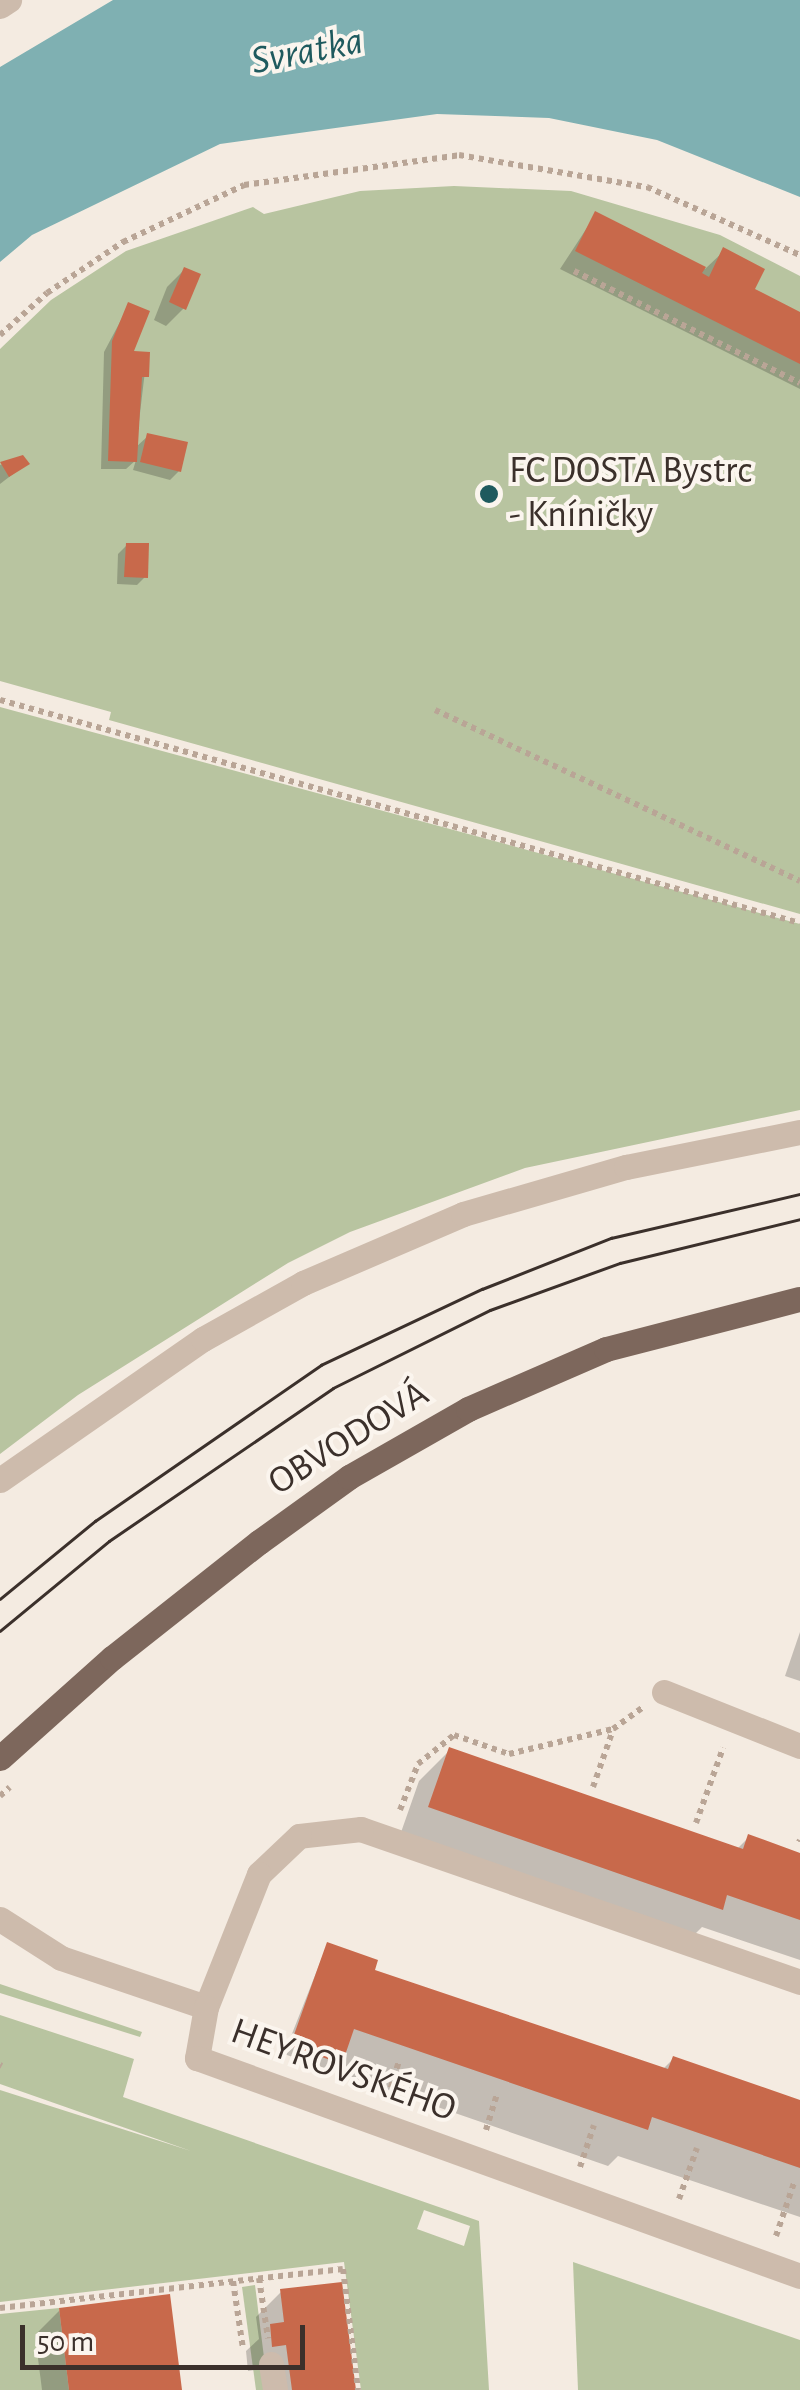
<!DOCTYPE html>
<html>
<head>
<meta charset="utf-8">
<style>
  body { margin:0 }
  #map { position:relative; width:800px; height:2390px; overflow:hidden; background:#f4ebe1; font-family:"Alegreya Sans",sans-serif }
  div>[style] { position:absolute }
  .green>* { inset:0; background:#b8c4a0 }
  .water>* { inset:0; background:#7fb0b2 }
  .shadow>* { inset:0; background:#0003 }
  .building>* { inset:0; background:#c8694b }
  .path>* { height:6px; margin-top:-3px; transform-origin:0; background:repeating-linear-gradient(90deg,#b9a596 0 5px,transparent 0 10px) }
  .minor>* { height:25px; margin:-12.5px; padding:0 12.5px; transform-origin:12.5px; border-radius:12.5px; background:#cdbbac }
  .major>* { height:25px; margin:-12.5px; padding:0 12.5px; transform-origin:12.5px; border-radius:12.5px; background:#7d675c }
  .tram>* { height:2.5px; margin:-1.25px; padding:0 1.25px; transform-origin:1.25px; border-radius:1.25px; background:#3b302b }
  .dots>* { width:28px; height:28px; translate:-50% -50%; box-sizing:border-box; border:5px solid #fbf5ee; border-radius:50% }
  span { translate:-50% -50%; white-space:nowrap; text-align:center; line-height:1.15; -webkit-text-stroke:8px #fbf5ee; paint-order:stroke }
  .poi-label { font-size:38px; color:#3b302b }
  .left { translate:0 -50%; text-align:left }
  .street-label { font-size:38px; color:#3b302b }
  .water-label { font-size:40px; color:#1f5a5e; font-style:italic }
  .scale { position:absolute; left:20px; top:2325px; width:285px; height:45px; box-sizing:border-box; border:5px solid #3b302b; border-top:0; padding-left:12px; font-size:30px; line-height:35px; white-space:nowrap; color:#3b302b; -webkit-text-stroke:8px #fbf5ee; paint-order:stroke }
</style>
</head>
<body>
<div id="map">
  <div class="green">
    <i style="clip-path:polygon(454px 186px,571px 191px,720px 235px,800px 276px,800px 914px,109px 720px,111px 712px,0 681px,0 349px,51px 300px,126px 251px,253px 207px,264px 214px,360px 191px)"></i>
    <i style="clip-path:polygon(0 707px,800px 924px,800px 1110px,525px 1168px,350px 1232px,288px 1263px,78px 1395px,0 1454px)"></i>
    <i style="clip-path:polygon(0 1984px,142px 2032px,140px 2037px,0 1993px)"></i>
    <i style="clip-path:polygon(evenodd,0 2015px,134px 2059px,123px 2097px,479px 2221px,489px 2390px,361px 2390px,344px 2262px,0 2302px,0 2090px,191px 2151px,0 2084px,0 2015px,424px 2210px,470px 2226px,464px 2246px,417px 2229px,424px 2210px)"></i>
    <i style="clip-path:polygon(573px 2262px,800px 2340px,800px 2390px,578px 2390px)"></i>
    <i style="clip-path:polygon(255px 2285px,268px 2390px,256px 2390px,242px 2287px)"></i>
    <i style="clip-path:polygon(59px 2308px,69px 2390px,0 2390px,0 2314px)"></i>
  </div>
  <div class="water">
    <i style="clip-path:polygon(113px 0,800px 0,800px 197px,657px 140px,549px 118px,437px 114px,220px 144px,32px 235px,0 262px,0 67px)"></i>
  </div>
  <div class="shadow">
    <i style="clip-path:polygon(596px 214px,705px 269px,724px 251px,752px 290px,800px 314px,800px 389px,560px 269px)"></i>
    <i style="clip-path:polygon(184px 270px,184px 308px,166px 326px,154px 320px,167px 287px)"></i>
    <i style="clip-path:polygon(129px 305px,130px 353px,147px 354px,136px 447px,148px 436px,179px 471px,170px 480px,133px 470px,136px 460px,126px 469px,101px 469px,104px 352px)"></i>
    <i style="clip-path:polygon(22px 458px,26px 464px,0 484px,0 465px)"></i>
    <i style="clip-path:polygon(127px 545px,145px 577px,137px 585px,117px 584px,118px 554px)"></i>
    <i style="clip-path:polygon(800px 1632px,800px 1681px,785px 1676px)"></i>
    <i style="clip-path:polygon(450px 1750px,736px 1850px,749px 1837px,800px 1854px,800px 1960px,702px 1927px,690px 1939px,399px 1838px,419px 1781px)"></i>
    <i style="clip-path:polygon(327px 1945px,369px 1979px,662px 2070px,673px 2059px,800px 2102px,800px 2217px,618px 2156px,608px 2166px,284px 2054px)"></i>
    <i style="clip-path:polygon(281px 2292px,353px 2390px,265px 2390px,262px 2369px,248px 2371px,246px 2351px,259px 2339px,256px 2317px)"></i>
    <i style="clip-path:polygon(60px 2310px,180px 2390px,42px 2390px,35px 2335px)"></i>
  </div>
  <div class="building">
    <i style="clip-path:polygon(595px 211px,706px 267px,702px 273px,709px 277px,723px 247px,765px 269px,755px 289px,800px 312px,800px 364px,575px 251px)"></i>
    <i style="clip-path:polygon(184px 267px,201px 274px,186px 310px,169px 302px)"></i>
    <i style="clip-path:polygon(128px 302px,150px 311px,134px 351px,150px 352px,149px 377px,142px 377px,137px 462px,108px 461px,112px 341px)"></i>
    <i style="clip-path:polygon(147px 433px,188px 442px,181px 472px,140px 462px)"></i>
    <i style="clip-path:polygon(23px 455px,30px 464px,9px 477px,0 462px)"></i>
    <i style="clip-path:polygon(126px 543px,149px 543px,148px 578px,124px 577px)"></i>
    <i style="clip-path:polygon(449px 1747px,743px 1849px,748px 1834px,800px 1853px,800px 1920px,727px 1895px,723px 1910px,428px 1807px)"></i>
    <i style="clip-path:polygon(327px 1942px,378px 1960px,375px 1970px,668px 2069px,673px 2056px,800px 2100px,800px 2168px,652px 2117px,648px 2130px,354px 2029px,342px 2064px,290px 2046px)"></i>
    <i style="clip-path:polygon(342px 2282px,356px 2390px,292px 2390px,286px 2345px,272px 2347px,270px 2324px,284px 2322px,280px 2289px)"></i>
    <i style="clip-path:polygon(170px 2294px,182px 2390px,69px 2390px,59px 2308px)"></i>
  </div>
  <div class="path">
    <i style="left:574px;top:271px;width:252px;rotate:26.4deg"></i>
    <i style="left:0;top:335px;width:63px;rotate:-41.8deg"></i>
    <i style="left:47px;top:293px;width:92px;rotate:-33.9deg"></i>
    <i style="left:123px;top:242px;width:134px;rotate:-25.2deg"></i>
    <i style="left:244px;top:185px;width:217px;rotate:-7.9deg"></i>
    <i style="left:459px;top:155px;width:191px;rotate:9.7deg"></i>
    <i style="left:647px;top:187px;width:167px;rotate:24deg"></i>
    <i style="left:0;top:700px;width:830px;rotate:15.58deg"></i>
    <i style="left:435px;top:710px;width:403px;rotate:25.1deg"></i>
    <i style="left:593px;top:1787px;width:60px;rotate:-70.7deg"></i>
    <i style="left:0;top:1796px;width:13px;rotate:-42deg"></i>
    <i style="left:400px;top:1810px;width:49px;rotate:-68.6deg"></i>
    <i style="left:418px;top:1764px;width:46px;rotate:-38.9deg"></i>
    <i style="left:454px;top:1735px;width:58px;rotate:19.1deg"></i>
    <i style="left:509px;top:1754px;width:107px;rotate:-13.5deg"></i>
    <i style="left:613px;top:1729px;width:37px;rotate:-36deg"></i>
    <i style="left:696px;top:1823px;width:80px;rotate:-70.2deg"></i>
    <i style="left:799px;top:1842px;width:2px;rotate:-63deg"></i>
    <i style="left:0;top:2065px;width:2px;rotate:27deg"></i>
    <i style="left:388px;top:2097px;width:39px;rotate:-73deg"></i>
    <i style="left:486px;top:2130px;width:39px;rotate:-73deg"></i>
    <i style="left:580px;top:2167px;width:44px;rotate:-71.6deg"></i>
    <i style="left:679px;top:2199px;width:54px;rotate:-70.6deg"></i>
    <i style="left:776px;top:2236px;width:59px;rotate:-71.3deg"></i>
    <i style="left:259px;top:2278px;width:61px;rotate:81.5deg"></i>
    <i style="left:233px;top:2281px;width:69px;rotate:81.6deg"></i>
    <i style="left:0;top:2308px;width:345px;rotate:-6.5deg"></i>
    <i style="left:343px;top:2269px;width:122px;rotate:82.9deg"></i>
  </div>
  <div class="minor">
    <i style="left:0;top:6px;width:11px;rotate:-34deg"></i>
    <i style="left:0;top:1480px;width:247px;rotate:-34.8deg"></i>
    <i style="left:203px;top:1339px;width:115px;rotate:-29.2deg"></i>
    <i style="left:303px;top:1283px;width:174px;rotate:-23.3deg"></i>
    <i style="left:463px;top:1214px;width:170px;rotate:-16.1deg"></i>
    <i style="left:626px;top:1167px;width:177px;rotate:-11.4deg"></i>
    <i style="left:664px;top:1692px;width:146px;rotate:21.7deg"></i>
    <i style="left:0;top:1919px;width:72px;rotate:32.6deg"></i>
    <i style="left:61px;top:1958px;width:153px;rotate:18.7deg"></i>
    <i style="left:800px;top:1982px;width:465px;rotate:-160.8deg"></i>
    <i style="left:361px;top:1829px;width:62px;rotate:173.6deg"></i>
    <i style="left:299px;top:1836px;width:55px;rotate:136.5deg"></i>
    <i style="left:259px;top:1874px;width:143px;rotate:111.7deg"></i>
    <i style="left:206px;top:2007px;width:52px;rotate:100deg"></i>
    <i style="left:197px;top:2058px;width:641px;rotate:19.88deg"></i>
    <i style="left:271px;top:2364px;width:26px;rotate:81deg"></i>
  </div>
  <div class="major">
    <i style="left:0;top:1758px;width:150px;rotate:-41.8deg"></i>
    <i style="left:112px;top:1658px;width:187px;rotate:-38.3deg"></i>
    <i style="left:259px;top:1542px;width:111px;rotate:-35.8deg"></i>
    <i style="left:349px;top:1477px;width:137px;rotate:-29.7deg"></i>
    <i style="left:468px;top:1409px;width:150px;rotate:-23.5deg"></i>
    <i style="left:606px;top:1349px;width:200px;rotate:-14.5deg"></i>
  </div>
  <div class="tram">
    <i style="left:0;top:1599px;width:123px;rotate:-39.4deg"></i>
    <i style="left:95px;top:1521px;width:275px;rotate:-34.6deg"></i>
    <i style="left:321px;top:1365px;width:178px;rotate:-25.3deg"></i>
    <i style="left:482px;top:1289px;width:139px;rotate:-21.6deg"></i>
    <i style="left:611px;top:1238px;width:194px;rotate:-13.1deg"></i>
    <i style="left:0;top:1631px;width:141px;rotate:-39.5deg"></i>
    <i style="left:109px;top:1541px;width:271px;rotate:-34.3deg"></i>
    <i style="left:333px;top:1388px;width:175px;rotate:-26.4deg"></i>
    <i style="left:490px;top:1310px;width:138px;rotate:-19.9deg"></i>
    <i style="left:620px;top:1263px;width:185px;rotate:-13.7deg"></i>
  </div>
  <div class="dots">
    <i style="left:489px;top:494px;background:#1f5a5e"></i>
  </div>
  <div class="poi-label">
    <span class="left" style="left:509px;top:494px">FC DOSTA Bystrc<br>- Kníničky</span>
  </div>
  <div class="street-label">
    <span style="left:349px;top:1439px;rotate:-32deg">OBVODOVÁ</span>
    <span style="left:343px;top:2071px;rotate:20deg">HEYROVSKÉHO</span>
  </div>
  <div class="water-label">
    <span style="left:307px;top:51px;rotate:-11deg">Svratka</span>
  </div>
  <div class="scale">50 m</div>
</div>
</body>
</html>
